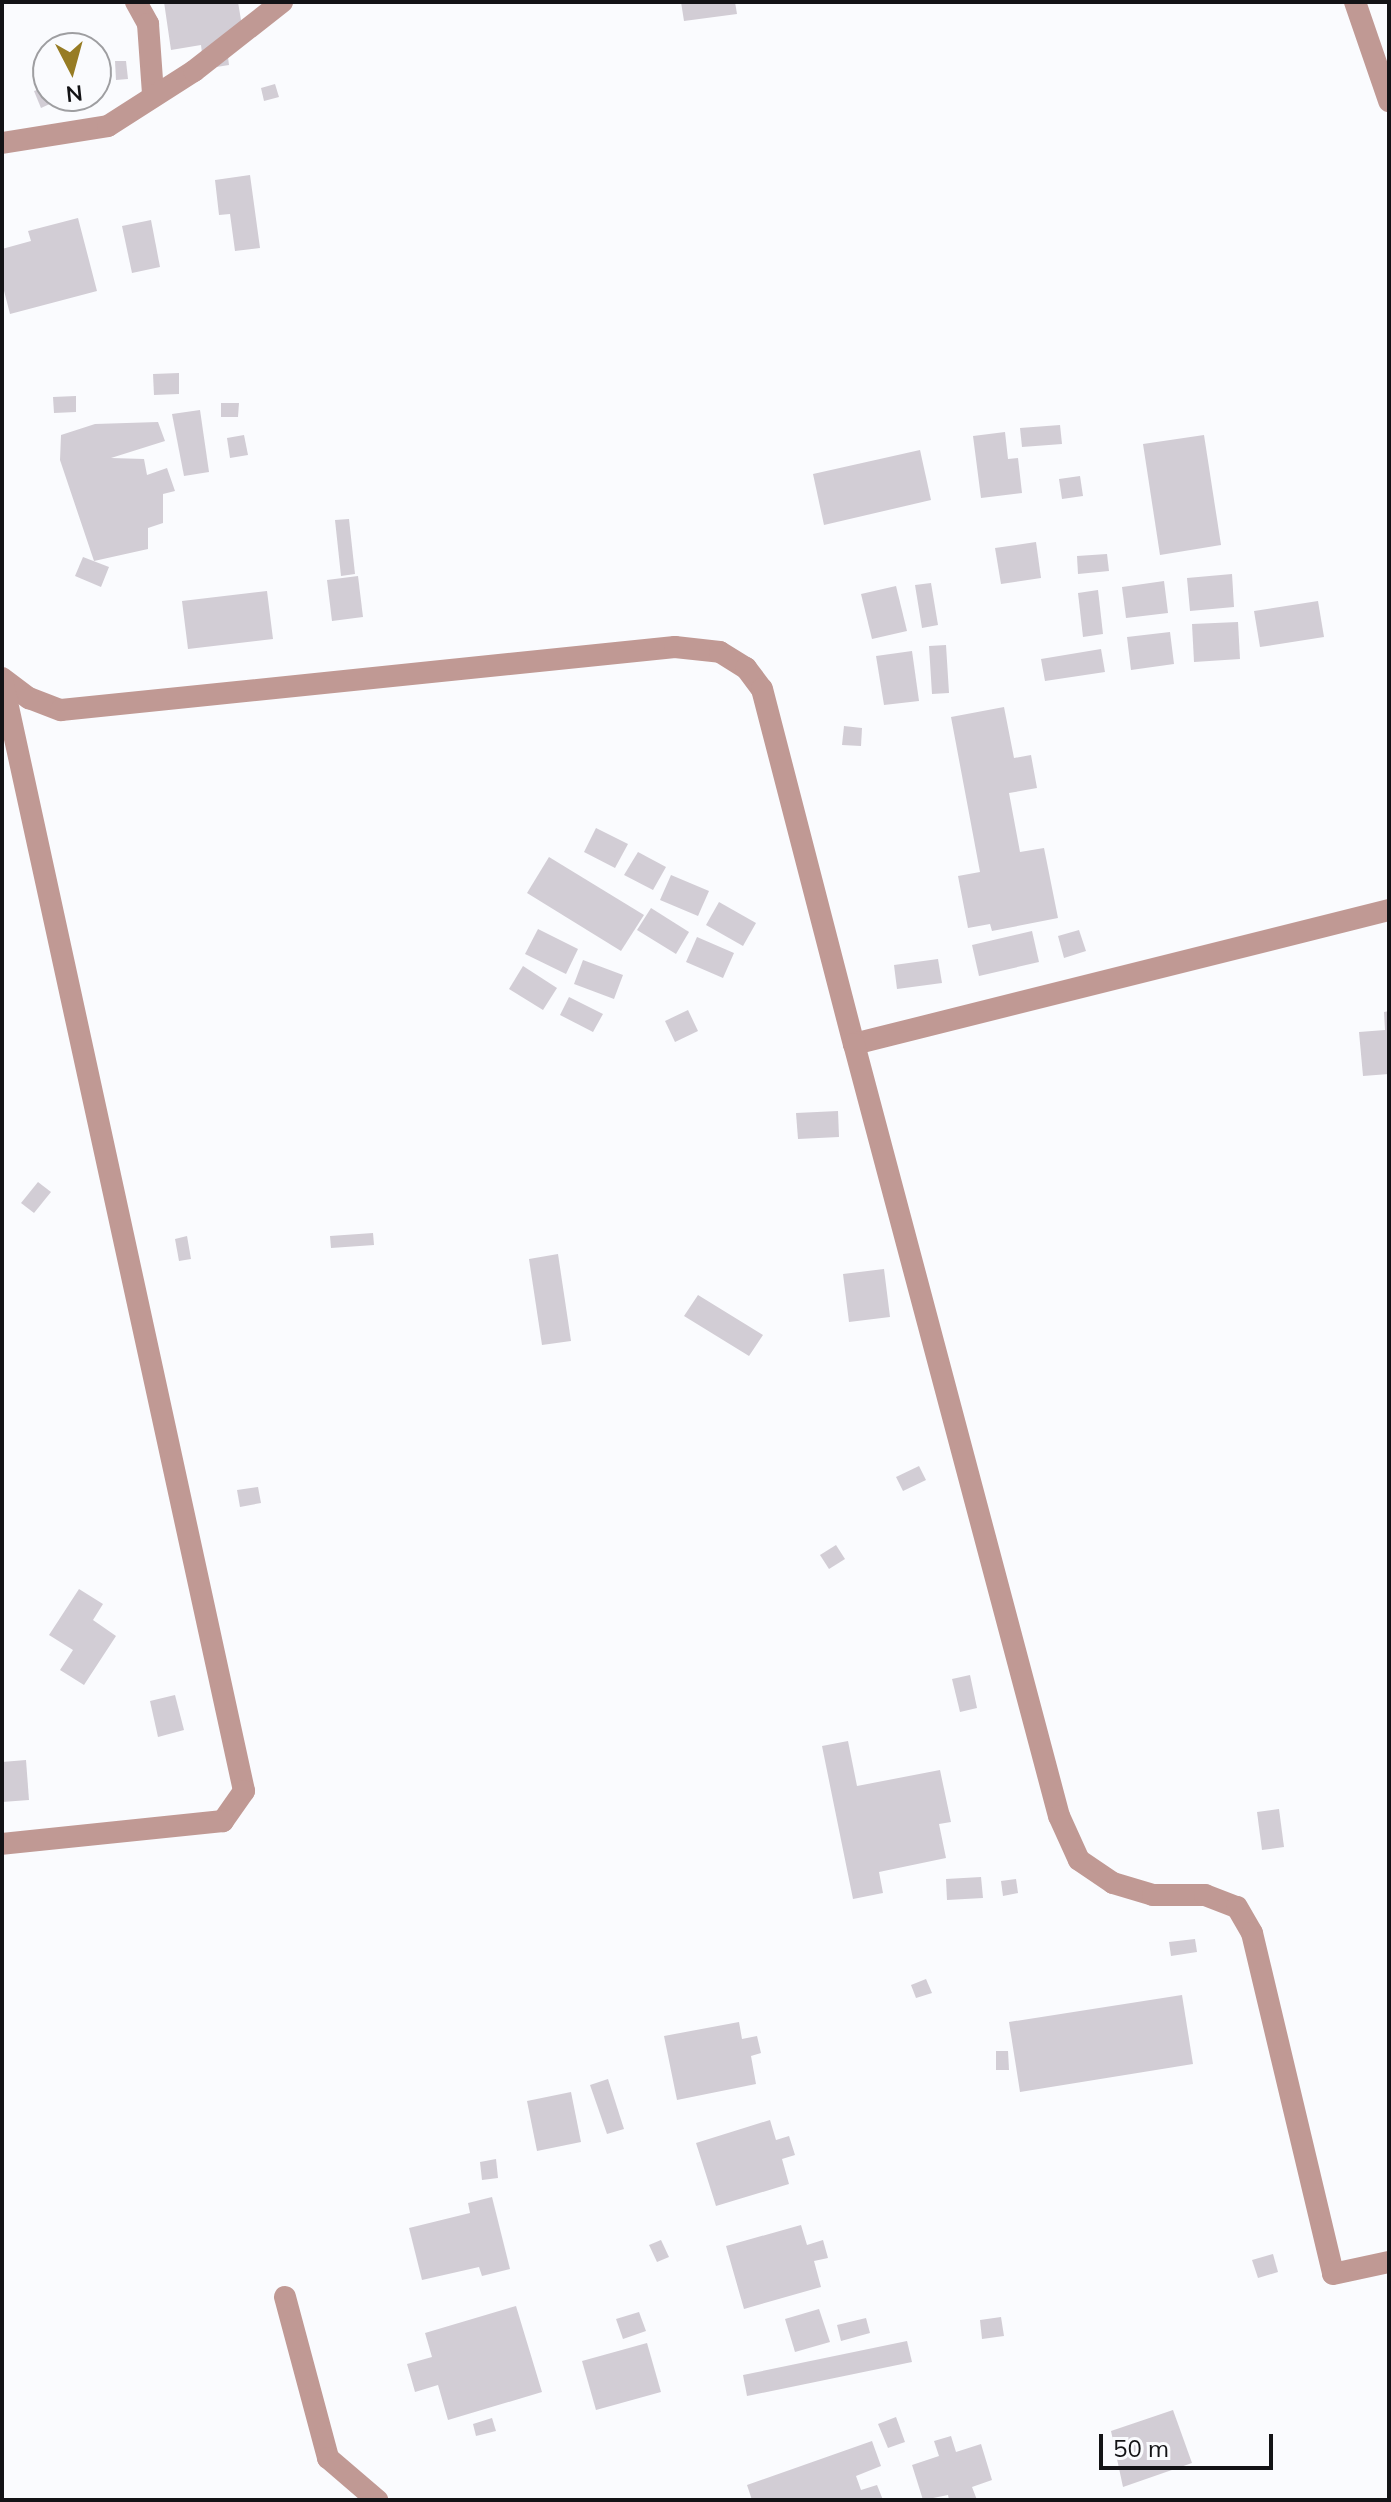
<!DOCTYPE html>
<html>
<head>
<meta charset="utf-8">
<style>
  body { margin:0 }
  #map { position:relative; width:1391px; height:2502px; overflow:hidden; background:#fafbfe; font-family:Mulish,sans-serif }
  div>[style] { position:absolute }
  .building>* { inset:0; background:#d2cdd5 }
  .minor>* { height:22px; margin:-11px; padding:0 11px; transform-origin:11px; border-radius:11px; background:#c09994 }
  span { translate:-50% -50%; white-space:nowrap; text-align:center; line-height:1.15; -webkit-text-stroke:7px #fafbfe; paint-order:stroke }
  .frame { position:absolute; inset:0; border:4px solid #131316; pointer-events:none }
  .north { position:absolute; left:32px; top:32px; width:80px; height:80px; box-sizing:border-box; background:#fafbfe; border:2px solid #9e9ea1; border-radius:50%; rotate:174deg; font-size:22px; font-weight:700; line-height:32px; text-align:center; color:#131316 }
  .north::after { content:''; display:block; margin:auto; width:28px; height:36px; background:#977c24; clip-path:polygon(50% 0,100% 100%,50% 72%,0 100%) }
  .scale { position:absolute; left:1099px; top:2434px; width:174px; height:36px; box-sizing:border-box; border:4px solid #131316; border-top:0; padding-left:10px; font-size:24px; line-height:28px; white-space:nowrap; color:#131316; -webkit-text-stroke:6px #fafbfe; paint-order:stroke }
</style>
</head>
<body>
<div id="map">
  <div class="building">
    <i style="clip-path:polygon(164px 2px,238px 2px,244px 38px,226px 41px,229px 65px,204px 69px,201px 45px,171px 50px)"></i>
    <i style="clip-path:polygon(681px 2px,735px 2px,737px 14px,684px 21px)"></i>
    <i style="clip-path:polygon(115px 61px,126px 61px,128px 79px,116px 80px)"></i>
    <i style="clip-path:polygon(275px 84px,279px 97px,264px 101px,261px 88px)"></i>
    <i style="clip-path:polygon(46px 87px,52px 103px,41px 108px,34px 91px)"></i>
    <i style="clip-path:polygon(250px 175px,260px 248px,235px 251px,230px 214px,219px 215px,215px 180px)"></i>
    <i style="clip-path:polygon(78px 218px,97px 291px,10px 314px,2px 283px,2px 249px,31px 241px,28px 231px)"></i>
    <i style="clip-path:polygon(151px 220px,160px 267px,132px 273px,122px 226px)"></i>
    <i style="clip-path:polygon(179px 373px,179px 394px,154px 395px,153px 374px)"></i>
    <i style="clip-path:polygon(76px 396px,76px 412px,54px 413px,53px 397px)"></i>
    <i style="clip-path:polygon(221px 403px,239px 403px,238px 417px,221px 417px)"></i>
    <i style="clip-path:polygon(200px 410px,209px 472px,184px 476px,172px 414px)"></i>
    <i style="clip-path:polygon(158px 422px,165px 441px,111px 458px,144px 459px,147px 475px,167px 468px,175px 491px,163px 494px,163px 523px,148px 528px,148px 549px,94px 561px,60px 460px,61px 435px,95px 424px)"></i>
    <i style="clip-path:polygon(1060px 425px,1062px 444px,1022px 447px,1020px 428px)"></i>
    <i style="clip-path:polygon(1005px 432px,1008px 459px,1018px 458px,1022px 493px,981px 498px,973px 436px)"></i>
    <i style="clip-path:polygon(244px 435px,248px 455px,230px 458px,227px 438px)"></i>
    <i style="clip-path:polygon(1204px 435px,1221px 545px,1160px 555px,1143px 444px)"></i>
    <i style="clip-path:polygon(920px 450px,931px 500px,824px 525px,813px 474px)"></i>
    <i style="clip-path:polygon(1080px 476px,1083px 496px,1062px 499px,1059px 479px)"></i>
    <i style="clip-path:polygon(349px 519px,355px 574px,341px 576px,335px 520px)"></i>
    <i style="clip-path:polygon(1036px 542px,1041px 578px,1001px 584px,995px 548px)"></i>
    <i style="clip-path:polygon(1107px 554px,1109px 571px,1078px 574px,1077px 556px)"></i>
    <i style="clip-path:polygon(83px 557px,109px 567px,101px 587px,75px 576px)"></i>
    <i style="clip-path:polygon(1232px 574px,1234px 607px,1190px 611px,1187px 578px)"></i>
    <i style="clip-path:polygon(358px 576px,363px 617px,332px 621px,327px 580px)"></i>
    <i style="clip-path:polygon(1164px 581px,1168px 613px,1126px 618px,1122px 587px)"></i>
    <i style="clip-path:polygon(931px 583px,938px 625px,922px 628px,915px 585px)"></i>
    <i style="clip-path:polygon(896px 586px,907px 631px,872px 639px,861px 594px)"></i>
    <i style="clip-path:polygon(1098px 590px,1103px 634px,1083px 637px,1078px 593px)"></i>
    <i style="clip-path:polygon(267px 591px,273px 639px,188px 649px,182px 601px)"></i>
    <i style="clip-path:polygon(1318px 601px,1324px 637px,1260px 647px,1254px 611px)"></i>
    <i style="clip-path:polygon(1238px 622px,1240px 659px,1194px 662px,1192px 624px)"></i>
    <i style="clip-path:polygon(1170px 632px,1174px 664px,1131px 670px,1127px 637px)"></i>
    <i style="clip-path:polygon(946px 645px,949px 693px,932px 694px,929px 646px)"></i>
    <i style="clip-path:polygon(1101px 649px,1105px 672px,1045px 681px,1041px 659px)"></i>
    <i style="clip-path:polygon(912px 651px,919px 701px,884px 705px,876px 656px)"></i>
    <i style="clip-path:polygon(1004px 707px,1014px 758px,1031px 755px,1037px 788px,1009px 793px,1020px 852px,1044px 848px,1058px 918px,992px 931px,990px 924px,968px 928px,958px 876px,980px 872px,951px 717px)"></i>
    <i style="clip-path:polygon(844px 726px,862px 728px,861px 746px,842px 745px)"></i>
    <i style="clip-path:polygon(596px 828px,628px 844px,615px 868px,584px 852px)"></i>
    <i style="clip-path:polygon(638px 852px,666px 867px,653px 890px,624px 875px)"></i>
    <i style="clip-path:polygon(549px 857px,644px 915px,621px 951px,527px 893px)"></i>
    <i style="clip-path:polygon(671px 875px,709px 891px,698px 916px,660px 900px)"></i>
    <i style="clip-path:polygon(719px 902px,756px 923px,743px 946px,706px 925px)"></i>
    <i style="clip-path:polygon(651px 908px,689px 932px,676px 954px,637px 930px)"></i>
    <i style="clip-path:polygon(538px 929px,578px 949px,566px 974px,525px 954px)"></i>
    <i style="clip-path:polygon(1079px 930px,1086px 951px,1064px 958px,1058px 936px)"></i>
    <i style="clip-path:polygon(1032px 931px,1039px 962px,979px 976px,972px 945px)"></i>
    <i style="clip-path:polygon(697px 937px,734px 953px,723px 978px,686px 962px)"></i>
    <i style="clip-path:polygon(938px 959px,942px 983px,897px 989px,894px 965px)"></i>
    <i style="clip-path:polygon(583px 960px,623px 975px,614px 999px,574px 984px)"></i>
    <i style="clip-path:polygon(523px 966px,557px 988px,543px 1010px,509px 989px)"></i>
    <i style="clip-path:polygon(569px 997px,603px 1014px,593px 1032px,560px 1015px)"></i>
    <i style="clip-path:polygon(688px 1010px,698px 1031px,675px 1042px,665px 1021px)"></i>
    <i style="clip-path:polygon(1389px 1011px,1389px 1074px,1363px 1076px,1359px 1032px,1385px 1030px,1384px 1012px)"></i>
    <i style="clip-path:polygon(838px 1111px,839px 1137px,798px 1139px,796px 1113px)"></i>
    <i style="clip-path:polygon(38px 1182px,51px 1192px,34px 1213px,21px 1203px)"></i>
    <i style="clip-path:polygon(373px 1233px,374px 1245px,331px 1248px,330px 1236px)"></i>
    <i style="clip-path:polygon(187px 1236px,191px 1259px,179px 1261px,175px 1239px)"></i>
    <i style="clip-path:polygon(558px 1254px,571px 1341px,542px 1345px,529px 1259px)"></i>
    <i style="clip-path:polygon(884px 1269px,890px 1317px,849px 1322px,843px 1274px)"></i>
    <i style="clip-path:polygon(698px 1295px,763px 1335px,749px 1356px,684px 1316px)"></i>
    <i style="clip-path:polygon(919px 1466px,926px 1480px,903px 1491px,896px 1477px)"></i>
    <i style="clip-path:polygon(258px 1487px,261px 1503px,240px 1507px,237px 1490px)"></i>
    <i style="clip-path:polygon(836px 1545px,845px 1559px,829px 1569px,820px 1555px)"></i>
    <i style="clip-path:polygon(79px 1589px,103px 1604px,93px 1620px,116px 1636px,84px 1685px,60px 1670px,73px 1650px,49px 1635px)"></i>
    <i style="clip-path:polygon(970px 1675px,977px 1708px,960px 1712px,952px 1679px)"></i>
    <i style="clip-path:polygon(175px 1695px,184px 1730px,158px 1737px,150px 1701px)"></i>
    <i style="clip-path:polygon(848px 1741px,857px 1786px,940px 1770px,951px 1822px,939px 1824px,946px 1858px,879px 1872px,883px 1893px,853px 1899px,822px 1746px)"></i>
    <i style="clip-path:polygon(26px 1760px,29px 1800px,2px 1802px,2px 1762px)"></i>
    <i style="clip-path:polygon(1279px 1809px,1284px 1847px,1262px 1850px,1257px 1812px)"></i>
    <i style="clip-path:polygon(981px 1877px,983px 1898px,947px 1900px,946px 1879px)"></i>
    <i style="clip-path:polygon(1016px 1879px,1018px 1893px,1003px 1896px,1001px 1881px)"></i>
    <i style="clip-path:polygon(1195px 1939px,1197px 1952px,1171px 1956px,1169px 1942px)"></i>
    <i style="clip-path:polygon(926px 1979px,932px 1993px,916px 1998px,911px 1985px)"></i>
    <i style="clip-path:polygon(1182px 1995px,1193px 2064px,1020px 2092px,1009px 2022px)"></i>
    <i style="clip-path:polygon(739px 2022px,742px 2039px,757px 2036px,761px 2053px,751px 2056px,756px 2084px,677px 2100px,664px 2036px)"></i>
    <i style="clip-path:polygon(996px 2051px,1008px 2051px,1009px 2070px,996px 2070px)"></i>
    <i style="clip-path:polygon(608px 2079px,624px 2129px,607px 2134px,590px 2085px)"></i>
    <i style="clip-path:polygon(571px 2092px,581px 2142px,537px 2151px,527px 2101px)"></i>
    <i style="clip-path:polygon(770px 2120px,776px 2140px,789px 2136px,795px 2155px,782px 2159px,789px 2184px,716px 2206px,696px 2143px)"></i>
    <i style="clip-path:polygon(496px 2159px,498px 2178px,482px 2180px,480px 2162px)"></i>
    <i style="clip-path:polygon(492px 2197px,510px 2269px,482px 2276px,479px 2267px,422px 2280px,409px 2228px,470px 2213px,468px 2203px)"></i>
    <i style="clip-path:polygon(801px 2225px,807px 2245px,823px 2240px,828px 2258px,814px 2261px,821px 2287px,744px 2309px,726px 2246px)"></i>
    <i style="clip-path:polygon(661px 2240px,669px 2257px,657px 2262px,649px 2245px)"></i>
    <i style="clip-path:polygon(1273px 2254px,1278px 2272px,1258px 2278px,1252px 2260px)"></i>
    <i style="clip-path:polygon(516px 2306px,542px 2392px,448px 2420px,438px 2385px,415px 2392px,407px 2364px,432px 2357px,425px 2333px)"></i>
    <i style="clip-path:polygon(819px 2309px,830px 2342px,795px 2352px,785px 2319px)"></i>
    <i style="clip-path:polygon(639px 2312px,646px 2331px,623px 2339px,616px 2319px)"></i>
    <i style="clip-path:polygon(1001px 2317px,1004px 2336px,982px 2339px,980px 2320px)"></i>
    <i style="clip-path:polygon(866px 2318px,870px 2333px,841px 2341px,837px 2325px)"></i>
    <i style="clip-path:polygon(907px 2341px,912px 2362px,747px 2396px,743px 2375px)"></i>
    <i style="clip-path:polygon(647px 2343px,661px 2392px,596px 2410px,582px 2361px)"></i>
    <i style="clip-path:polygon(1173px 2410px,1192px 2463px,1123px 2487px,1111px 2431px)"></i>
    <i style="clip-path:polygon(896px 2417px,905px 2442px,888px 2448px,878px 2424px)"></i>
    <i style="clip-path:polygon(492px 2418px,496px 2431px,476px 2436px,473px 2424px)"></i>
    <i style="clip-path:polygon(951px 2436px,956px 2452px,981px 2444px,992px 2480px,972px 2487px,977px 2500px,949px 2500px,948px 2495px,923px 2500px,912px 2465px,939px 2456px,934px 2441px)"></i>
    <i style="clip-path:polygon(872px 2441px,881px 2466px,856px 2476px,861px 2490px,877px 2485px,883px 2500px,752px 2500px,747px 2485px)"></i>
  </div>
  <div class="minor">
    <i style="left:136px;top:2px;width:25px;rotate:61deg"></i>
    <i style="left:148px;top:24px;width:70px;rotate:85.9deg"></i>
    <i style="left:1355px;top:2px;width:105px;rotate:71deg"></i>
    <i style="left:2px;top:143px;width:107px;rotate:-9.1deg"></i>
    <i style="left:108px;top:126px;width:102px;rotate:-32.6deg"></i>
    <i style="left:194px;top:71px;width:112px;rotate:-38.1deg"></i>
    <i style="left:2px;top:678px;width:34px;rotate:37deg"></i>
    <i style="left:29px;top:698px;width:34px;rotate:21deg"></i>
    <i style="left:61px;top:710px;width:617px;rotate:-5.86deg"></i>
    <i style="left:675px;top:647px;width:45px;rotate:6.3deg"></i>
    <i style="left:720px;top:652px;width:31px;rotate:32deg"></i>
    <i style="left:746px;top:668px;width:26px;rotate:53deg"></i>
    <i style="left:762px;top:689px;width:367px;rotate:75.5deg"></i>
    <i style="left:854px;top:1044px;width:552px;rotate:-14.06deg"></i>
    <i style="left:2px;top:679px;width:1138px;rotate:77.72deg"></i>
    <i style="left:244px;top:1791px;width:37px;rotate:125deg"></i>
    <i style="left:223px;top:1821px;width:222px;rotate:174.1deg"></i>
    <i style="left:854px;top:1044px;width:799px;rotate:75.13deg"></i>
    <i style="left:1059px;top:1816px;width:48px;rotate:65.6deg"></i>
    <i style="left:1079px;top:1860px;width:41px;rotate:34.1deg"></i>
    <i style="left:1113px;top:1883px;width:42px;rotate:16.7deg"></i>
    <i style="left:1153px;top:1895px;width:52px"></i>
    <i style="left:1205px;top:1895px;width:34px;rotate:21deg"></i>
    <i style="left:1237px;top:1907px;width:30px;rotate:60deg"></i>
    <i style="left:1252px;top:1933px;width:350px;rotate:76.6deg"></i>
    <i style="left:1333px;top:2274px;width:57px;rotate:-12.1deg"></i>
    <i style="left:285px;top:2297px;width:167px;rotate:75deg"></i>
    <i style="left:328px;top:2458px;width:65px;rotate:40.6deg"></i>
  </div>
  <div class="frame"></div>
  <div class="north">N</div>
  <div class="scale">50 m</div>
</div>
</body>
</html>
